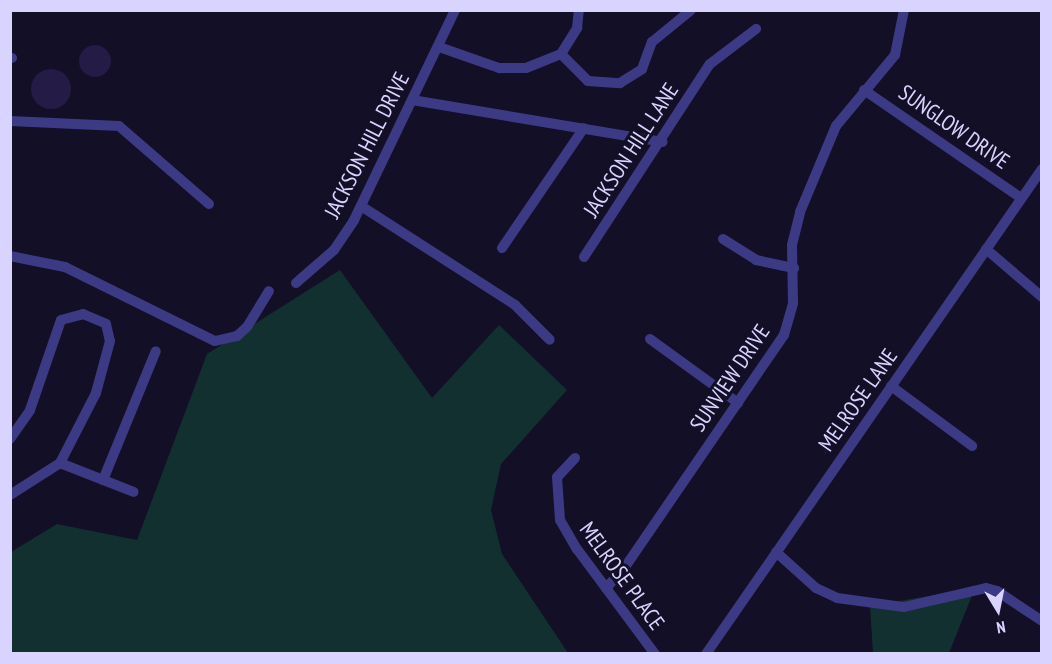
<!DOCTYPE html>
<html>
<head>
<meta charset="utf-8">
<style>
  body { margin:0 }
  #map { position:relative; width:1052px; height:664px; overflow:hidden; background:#130f26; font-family:"PT Sans Narrow",sans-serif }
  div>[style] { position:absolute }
  .green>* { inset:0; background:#12302f }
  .building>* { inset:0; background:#241b47 }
  .round { border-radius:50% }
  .minor>* { height:10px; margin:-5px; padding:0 5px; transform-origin:5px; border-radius:5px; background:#3d3a85 }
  span { translate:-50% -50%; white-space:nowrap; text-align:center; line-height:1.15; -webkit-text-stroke:6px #130f26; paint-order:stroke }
  .street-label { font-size:22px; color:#d9d4ff }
  .frame { position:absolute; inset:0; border:12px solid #d9d4ff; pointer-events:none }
  .north { position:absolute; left:968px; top:580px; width:60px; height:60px; -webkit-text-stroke:4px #130f26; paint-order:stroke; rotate:170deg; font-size:16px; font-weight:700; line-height:24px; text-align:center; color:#d9d4ff }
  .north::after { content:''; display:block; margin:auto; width:21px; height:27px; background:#d9d4ff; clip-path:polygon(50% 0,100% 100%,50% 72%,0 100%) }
</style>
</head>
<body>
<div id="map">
  <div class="green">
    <i style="clip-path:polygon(340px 270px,432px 398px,499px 325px,567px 390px,501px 464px,491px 510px,502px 554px,568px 653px,11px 654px,11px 552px,57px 524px,137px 540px,207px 354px)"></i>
    <i style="clip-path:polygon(975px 588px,949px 653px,873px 653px,870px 606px)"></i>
  </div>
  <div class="building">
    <i class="round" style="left:79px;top:45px;width:32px;height:32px"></i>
    <i class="round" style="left:31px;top:69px;width:40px;height:40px"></i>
  </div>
  <div class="minor">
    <i style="left:439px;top:47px;width:64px;rotate:19.3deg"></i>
    <i style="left:499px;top:68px;width:27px"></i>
    <i style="left:526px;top:68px;width:38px;rotate:-22deg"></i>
    <i style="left:561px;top:54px;width:31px;rotate:-58deg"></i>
    <i style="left:577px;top:28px;width:18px;rotate:-84deg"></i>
    <i style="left:561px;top:54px;width:38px;rotate:45deg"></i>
    <i style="left:588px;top:81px;width:32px;rotate:4deg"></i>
    <i style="left:620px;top:83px;width:26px;rotate:-32deg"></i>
    <i style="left:642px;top:69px;width:29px;rotate:-70deg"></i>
    <i style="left:652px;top:42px;width:50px;rotate:-39.4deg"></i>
    <i style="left:10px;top:58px;width:2px"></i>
    <i style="left:864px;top:90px;width:191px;rotate:34.5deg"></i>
    <i style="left:412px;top:100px;width:254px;rotate:9.5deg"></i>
    <i style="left:10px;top:121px;width:109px;rotate:2.6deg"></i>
    <i style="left:119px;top:126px;width:119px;rotate:40.9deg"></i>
    <i style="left:361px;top:206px;width:183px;rotate:32.7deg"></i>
    <i style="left:515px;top:305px;width:49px;rotate:45deg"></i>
    <i style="left:723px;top:239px;width:39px;rotate:32deg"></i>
    <i style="left:756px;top:260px;width:39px;rotate:12deg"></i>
    <i style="left:502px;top:248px;width:145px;rotate:-55.7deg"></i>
    <i style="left:986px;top:249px;width:74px;rotate:40.6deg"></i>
    <i style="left:10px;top:256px;width:56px;rotate:11.3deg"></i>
    <i style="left:65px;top:267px;width:167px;rotate:26.3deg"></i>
    <i style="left:215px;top:341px;width:23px;rotate:-13deg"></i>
    <i style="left:237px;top:336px;width:13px;rotate:-42deg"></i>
    <i style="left:247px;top:327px;width:42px;rotate:-58.6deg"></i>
    <i style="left:584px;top:257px;width:230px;rotate:-56.9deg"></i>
    <i style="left:710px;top:64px;width:58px;rotate:-37.3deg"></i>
    <i style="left:296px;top:283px;width:50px;rotate:-41deg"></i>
    <i style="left:334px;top:250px;width:36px;rotate:-56deg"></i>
    <i style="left:354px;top:220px;width:233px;rotate:-64.3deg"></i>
    <i style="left:650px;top:339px;width:109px;rotate:36deg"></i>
    <i style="left:891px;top:386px;width:101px;rotate:36.5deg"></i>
    <i style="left:10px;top:439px;width:35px;rotate:-55deg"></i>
    <i style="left:30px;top:410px;width:95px;rotate:-71deg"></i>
    <i style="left:61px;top:320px;width:23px;rotate:-15deg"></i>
    <i style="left:83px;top:314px;width:25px;rotate:23deg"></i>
    <i style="left:106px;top:324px;width:17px;rotate:77deg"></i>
    <i style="left:110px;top:341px;width:54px;rotate:105.1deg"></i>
    <i style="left:96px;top:393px;width:79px;rotate:117.2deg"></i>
    <i style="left:575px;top:458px;width:26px;rotate:133deg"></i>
    <i style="left:557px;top:477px;width:43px;rotate:86deg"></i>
    <i style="left:560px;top:520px;width:34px;rotate:60deg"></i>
    <i style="left:577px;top:549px;width:131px;rotate:53.4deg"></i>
    <i style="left:103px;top:480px;width:139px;rotate:-67.7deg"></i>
    <i style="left:10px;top:495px;width:59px;rotate:-32.6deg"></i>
    <i style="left:60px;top:463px;width:79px;rotate:21.4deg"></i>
    <i style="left:776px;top:552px;width:54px;rotate:42deg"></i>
    <i style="left:816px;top:588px;width:23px;rotate:25deg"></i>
    <i style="left:837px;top:598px;width:68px;rotate:7.7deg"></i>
    <i style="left:904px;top:607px;width:84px;rotate:-13deg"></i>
    <i style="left:986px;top:588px;width:11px;rotate:15deg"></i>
    <i style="left:997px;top:591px;width:54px;rotate:33.7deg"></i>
    <i style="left:606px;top:588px;width:25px;rotate:-47deg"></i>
    <i style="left:623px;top:570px;width:285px;rotate:-55.6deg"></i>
    <i style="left:784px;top:335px;width:33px;rotate:-74deg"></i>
    <i style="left:793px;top:303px;width:58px;rotate:-91deg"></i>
    <i style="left:792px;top:245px;width:34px;rotate:-76deg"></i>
    <i style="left:800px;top:212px;width:93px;rotate:-67.3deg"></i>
    <i style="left:836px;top:126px;width:92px;rotate:-50.3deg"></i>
    <i style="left:895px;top:55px;width:46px;rotate:-78.7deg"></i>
    <i style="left:706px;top:654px;width:590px;rotate:-55.29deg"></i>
  </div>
  <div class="street-label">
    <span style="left:954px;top:127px;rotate:35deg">SUNGLOW DRIVE</span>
    <span style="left:367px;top:145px;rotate:-63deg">JACKSON HILL DRIVE</span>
    <span style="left:631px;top:150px;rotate:-57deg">JACKSON HILL LANE</span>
    <span style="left:730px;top:378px;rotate:-56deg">SUNVIEW DRIVE</span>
    <span style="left:858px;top:400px;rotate:-55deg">MELROSE LANE</span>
    <span style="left:622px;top:576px;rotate:54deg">MELROSE PLACE</span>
  </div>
  <div class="frame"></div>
  <div class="north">N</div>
</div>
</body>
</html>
